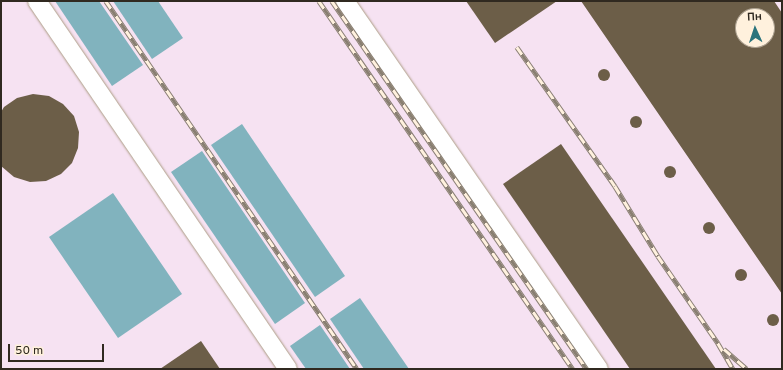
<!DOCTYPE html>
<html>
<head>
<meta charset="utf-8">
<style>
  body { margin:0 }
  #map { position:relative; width:783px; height:370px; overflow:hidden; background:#fff1dd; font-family:Overpass,sans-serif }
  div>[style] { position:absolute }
  .industrial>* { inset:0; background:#f6e2f2 }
  .water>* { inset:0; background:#81b3be }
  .building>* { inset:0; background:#6c5e48 }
  .round { border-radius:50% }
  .roads { filter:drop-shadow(0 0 1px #ac9c84) drop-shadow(0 0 1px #ac9c84) }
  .minor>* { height:18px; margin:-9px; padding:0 9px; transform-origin:9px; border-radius:9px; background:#fff }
  .rail>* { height:4.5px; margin-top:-2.25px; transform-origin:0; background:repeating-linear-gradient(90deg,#fff1dd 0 9px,#897f71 0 18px); box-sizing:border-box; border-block:1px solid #897f71 }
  span { translate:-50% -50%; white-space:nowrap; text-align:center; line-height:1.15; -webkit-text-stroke:4px #fff1dd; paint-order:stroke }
  .frame { position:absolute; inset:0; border:2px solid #302920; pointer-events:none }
  .north { position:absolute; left:735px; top:8px; width:40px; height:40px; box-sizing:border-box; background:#fff1dd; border:1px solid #aca191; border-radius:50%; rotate:357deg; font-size:11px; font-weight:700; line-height:16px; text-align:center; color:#302920 }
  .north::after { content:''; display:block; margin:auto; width:14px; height:18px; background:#2b747c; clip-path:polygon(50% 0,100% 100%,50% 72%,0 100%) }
  .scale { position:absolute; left:8px; top:344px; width:96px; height:18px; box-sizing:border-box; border:2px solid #302920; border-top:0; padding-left:5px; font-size:12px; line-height:14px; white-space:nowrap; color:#302920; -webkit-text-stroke:3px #fff1dd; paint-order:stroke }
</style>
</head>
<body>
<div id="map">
  <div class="industrial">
    <i style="clip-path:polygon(evenodd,1px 1px,782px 1px,782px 369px,1px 369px,1px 1px,743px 16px,767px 16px,767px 40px,743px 40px,743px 16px)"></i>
  </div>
  <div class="water">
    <i style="clip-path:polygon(55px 1px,99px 1px,143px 65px,112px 86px)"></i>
    <i style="clip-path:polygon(113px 1px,158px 1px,183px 38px,152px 59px)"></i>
    <i style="clip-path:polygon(242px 124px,345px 276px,315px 297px,211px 145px)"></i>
    <i style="clip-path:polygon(202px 151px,305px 303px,275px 324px,171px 172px)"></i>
    <i style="clip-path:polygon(113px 193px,182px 294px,118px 338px,49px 237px)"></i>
    <i style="clip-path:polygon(360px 298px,409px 369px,364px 369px,330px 319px)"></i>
    <i style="clip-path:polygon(320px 325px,350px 369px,306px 369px,290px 346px)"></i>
  </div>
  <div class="building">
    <i style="clip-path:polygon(466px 1px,557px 1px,495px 43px)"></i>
    <i style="clip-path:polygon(evenodd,581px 1px,774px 1px,782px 13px,782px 294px,581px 1px,743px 16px,767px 16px,767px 40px,743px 40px,743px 16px)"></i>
    <i class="round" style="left:598px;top:69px;width:12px;height:12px"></i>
    <i style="clip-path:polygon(33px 94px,49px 96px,63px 104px,74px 116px,79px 132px,78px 148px,72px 163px,61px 174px,46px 181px,30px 182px,14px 177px,1px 166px,1px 112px,4px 107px,17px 98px)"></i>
    <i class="round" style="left:630px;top:116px;width:12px;height:12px"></i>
    <i style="clip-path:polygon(561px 144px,716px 369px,630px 369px,503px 184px)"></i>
    <i class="round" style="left:664px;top:166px;width:12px;height:12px"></i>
    <i class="round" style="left:703px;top:222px;width:12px;height:12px"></i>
    <i class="round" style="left:735px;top:269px;width:12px;height:12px"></i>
    <i class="round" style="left:767px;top:314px;width:12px;height:12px"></i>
    <i style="clip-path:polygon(201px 341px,220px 369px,160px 369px)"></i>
  </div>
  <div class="roads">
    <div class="minor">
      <i style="left:37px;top:1px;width:445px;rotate:55.7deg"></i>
      <i style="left:345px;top:1px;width:447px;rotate:55.4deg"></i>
    </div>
  </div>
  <div class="rail">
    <i style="left:106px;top:1px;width:445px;rotate:55.7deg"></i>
    <i style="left:319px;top:1px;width:447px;rotate:55.4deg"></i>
    <i style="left:332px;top:1px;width:448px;rotate:55.3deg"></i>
    <i style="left:517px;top:47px;width:170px;rotate:54.8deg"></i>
    <i style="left:615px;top:186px;width:82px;rotate:58.4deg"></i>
    <i style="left:658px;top:256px;width:106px;rotate:55.4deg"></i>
    <i style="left:718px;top:343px;width:30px;rotate:60deg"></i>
    <i style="left:724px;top:349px;width:30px;rotate:41deg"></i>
  </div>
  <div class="frame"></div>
  <div class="north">Пн</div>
  <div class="scale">50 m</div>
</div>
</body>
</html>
